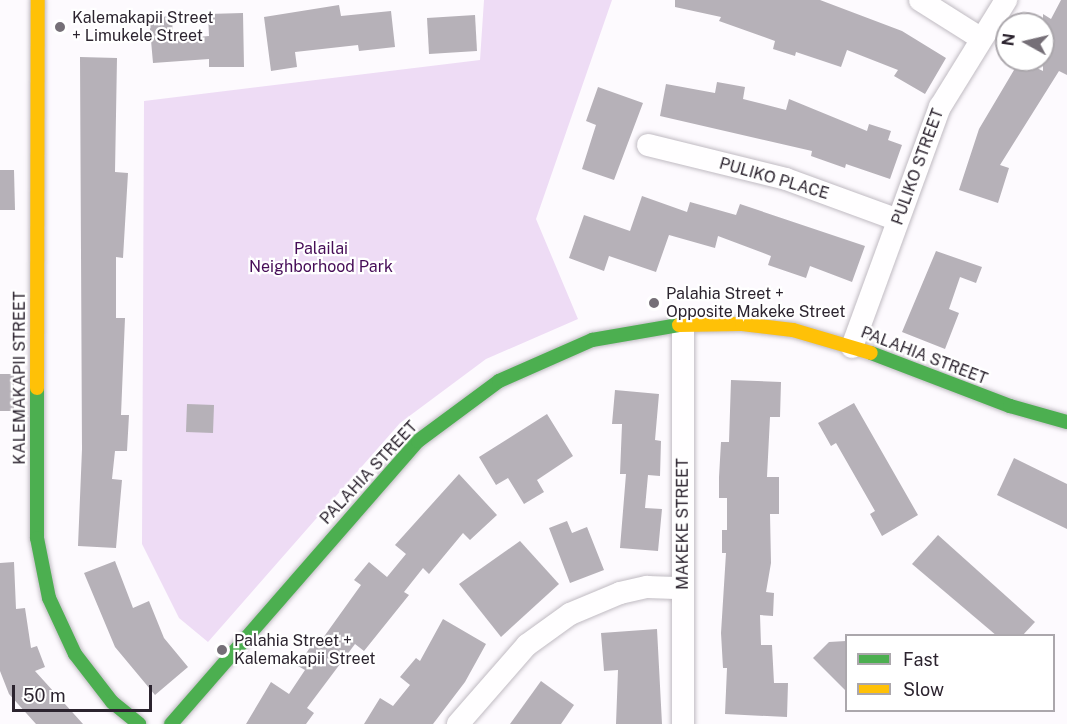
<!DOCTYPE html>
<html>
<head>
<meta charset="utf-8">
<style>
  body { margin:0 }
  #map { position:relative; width:1067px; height:724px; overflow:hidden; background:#fdfafe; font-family:"Public Sans",sans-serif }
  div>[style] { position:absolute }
  .green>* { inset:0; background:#eedcf5 }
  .building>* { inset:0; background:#b6b1b8 }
  .roads { filter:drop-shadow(0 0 2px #c0bbc2) drop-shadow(0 0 2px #c0bbc2) }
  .street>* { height:22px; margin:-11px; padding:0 11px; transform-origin:11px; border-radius:11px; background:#fffeff }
  .fast>* { height:14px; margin:-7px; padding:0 7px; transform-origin:7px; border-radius:7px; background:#4caf50 }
  .slow>* { height:14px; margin:-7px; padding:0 7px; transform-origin:7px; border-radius:7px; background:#ffc107 }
  .dots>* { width:16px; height:16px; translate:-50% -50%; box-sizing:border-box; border:3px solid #fff; border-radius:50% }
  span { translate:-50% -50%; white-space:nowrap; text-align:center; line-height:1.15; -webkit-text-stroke:4.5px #fff; paint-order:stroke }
  .poi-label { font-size:16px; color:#2c242f }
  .left { translate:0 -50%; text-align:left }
  .street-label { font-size:16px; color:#2c242f }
  .park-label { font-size:16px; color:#460d57 }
  .legend { position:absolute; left:845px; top:634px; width:210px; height:78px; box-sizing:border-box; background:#fff; border:2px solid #aba7ac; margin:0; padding:8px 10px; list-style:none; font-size:18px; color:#2c242f }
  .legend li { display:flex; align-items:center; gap:12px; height:30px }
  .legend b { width:30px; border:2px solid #aba7ac }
  .north { position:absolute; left:995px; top:12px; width:60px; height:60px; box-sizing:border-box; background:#fff; border:2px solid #aba7ac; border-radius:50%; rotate:278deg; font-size:16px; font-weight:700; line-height:24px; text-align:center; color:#2c242f }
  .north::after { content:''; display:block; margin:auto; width:21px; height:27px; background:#756f77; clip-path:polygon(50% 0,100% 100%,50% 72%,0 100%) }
  .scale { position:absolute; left:12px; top:685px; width:140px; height:27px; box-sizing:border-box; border:3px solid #2c242f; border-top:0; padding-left:8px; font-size:18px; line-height:21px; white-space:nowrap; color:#2c242f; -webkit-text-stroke:4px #fff; paint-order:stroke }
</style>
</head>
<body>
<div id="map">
  <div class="green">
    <i style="clip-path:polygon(484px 0,612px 0,536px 219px,578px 319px,486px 359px,400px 423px,208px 642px,179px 618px,142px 544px,144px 101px,480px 60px)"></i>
  </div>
  <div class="building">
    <i style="clip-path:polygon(675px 0,820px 0,902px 31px,946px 58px,925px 94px,894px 76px,898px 70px,847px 50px,841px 67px,796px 52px,795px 56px,773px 49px,775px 41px,719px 21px,721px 17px,675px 7px)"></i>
    <i style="clip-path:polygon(1061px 0,1067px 0,1067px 75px,1059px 71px,1000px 165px,1009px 168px,998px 203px,959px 190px,979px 129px,1020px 60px,1043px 71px,1043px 14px,1051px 19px)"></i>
    <i style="clip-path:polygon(339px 5px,341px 16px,391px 11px,395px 47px,359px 51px,358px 45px,295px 52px,297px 67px,271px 71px,264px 17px)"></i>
    <i style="clip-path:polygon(243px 13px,244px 67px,209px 67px,209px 59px,153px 63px,149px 18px,172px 16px,173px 39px,209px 36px,208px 14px)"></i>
    <i style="clip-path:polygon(475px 15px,477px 51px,429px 54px,427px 18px)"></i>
    <i style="clip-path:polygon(80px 57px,117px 58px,115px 172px,128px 173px,123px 258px,116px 257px,116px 318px,125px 318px,121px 415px,129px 415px,127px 451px,115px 451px,112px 479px,122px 480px,116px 548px,78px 546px,82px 449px)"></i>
    <i style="clip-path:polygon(717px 82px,745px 87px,743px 99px,786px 110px,789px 99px,867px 131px,869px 124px,891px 131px,888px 140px,902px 145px,890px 179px,846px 164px,845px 168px,811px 156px,812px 151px,660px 116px,666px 84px,715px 93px)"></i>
    <i style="clip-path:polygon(598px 87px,643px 103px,614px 180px,582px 169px,596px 125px,586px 121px)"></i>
    <i style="clip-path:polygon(0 170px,14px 170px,15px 210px,0 210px)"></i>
    <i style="clip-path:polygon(642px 196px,687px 212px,690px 202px,736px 215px,740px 204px,865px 246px,852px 282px,810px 266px,806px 278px,768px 265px,771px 256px,718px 236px,715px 248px,669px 235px,656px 272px,609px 256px,604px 271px,569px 258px,584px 215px,630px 231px)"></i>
    <i style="clip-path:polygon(936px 251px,982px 267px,976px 283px,960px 277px,949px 309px,959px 313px,945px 349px,902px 332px)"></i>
    <i style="clip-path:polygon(0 374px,14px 374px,14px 411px,0 411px)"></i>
    <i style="clip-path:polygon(731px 380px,781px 382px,780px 417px,770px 417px,767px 477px,779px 477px,779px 514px,770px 514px,771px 563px,766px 592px,774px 593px,773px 616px,760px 615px,761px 645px,772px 645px,774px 683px,788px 683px,787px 717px,725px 714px,727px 668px,723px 668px,721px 633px,726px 553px,722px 553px,722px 530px,727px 530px,727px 498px,719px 498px,719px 477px,721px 442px,729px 442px)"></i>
    <i style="clip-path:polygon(615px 390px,659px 394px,655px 440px,661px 441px,660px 476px,648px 475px,645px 508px,662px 509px,658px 551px,620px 548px,626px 474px,620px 474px,622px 424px,612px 424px)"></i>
    <i style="clip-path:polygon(854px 403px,918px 515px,882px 536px,870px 514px,875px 511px,836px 443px,831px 446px,818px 423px)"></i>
    <i style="clip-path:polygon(187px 404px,214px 405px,213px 433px,186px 432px)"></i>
    <i style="clip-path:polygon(547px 414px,573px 456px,537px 480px,544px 492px,524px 504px,508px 478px,496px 485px,479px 457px)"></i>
    <i style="clip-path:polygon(1014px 458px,1067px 484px,1067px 529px,997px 495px)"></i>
    <i style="clip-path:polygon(459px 474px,497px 515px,470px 540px,463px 533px,429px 574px,423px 568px,404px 592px,409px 595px,364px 651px,355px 644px,307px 708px,314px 713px,306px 724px,246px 724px,271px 682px,289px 694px,305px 670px,298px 666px,318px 635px,323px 638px,361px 585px,354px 580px,369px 562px,387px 577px,406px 554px,395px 545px)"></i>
    <i style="clip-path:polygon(567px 521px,572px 533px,587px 527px,604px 570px,570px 583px,549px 528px)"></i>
    <i style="clip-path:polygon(938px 535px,1035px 622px,1022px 636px,997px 636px,912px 564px)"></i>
    <i style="clip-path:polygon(520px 541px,559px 584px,501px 637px,459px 584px)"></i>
    <i style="clip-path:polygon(115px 561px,133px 608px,149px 601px,164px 638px,188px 667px,155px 695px,115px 647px,84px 573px)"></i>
    <i style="clip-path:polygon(14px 562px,16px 609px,25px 608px,31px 648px,37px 646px,45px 667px,35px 671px,83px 724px,36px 724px,9px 694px,0 671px,0 563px)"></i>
    <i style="clip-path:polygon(443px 619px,486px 644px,465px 682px,433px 724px,364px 724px,380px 698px,393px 706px,410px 685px,400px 677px,416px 658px,420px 661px)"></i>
    <i style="clip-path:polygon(657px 629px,662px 724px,616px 724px,618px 670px,604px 671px,601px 633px)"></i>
    <i style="clip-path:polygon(846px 641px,846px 691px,813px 658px,829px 642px)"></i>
    <i style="clip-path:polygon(541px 681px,574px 705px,561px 724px,510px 724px)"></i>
  </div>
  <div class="roads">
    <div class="street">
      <i style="left:920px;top:0;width:71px;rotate:32.3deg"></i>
      <i style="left:648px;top:145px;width:142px;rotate:13.8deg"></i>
      <i style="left:786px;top:179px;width:119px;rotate:20.1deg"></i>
      <i style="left:683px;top:324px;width:400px;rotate:90deg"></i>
      <i style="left:852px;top:347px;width:256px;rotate:-69.9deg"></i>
      <i style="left:940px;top:107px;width:126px;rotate:-58.3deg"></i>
      <i style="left:458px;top:724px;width:105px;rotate:-48.9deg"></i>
      <i style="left:527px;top:645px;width:53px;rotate:-35.8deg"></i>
      <i style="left:570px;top:614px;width:54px;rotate:-22.8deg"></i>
      <i style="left:620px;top:593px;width:28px;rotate:-13deg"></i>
      <i style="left:647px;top:587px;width:36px;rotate:2deg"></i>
    </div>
    <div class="fast">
      <i style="left:871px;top:353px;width:149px;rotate:20.9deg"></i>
      <i style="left:1010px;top:406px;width:59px;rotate:15.7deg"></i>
      <i style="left:37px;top:388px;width:150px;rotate:90deg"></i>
      <i style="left:37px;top:538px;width:61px;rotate:78.7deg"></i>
      <i style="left:49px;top:598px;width:62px;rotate:65.1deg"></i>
      <i style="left:75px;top:654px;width:61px;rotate:52.4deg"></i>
      <i style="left:112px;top:702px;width:35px;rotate:39deg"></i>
      <i style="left:171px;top:724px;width:376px;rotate:-48.9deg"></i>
      <i style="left:418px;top:441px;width:101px;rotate:-36.5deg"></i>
      <i style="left:499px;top:381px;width:102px;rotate:-23.8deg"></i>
      <i style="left:592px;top:340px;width:88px;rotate:-9.8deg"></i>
    </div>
    <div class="slow">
      <i style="left:679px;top:325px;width:63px;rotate:-0.9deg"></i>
      <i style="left:742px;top:324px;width:51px;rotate:6.7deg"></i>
      <i style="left:793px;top:330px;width:81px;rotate:16.4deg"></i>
      <i style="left:37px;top:388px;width:388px;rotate:-89.9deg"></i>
    </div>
  </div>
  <div class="dots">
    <i style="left:60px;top:27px;background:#756f77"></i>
    <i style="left:654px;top:303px;background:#756f77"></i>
    <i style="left:222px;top:650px;background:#756f77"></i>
  </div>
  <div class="poi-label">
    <span class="left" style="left:72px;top:27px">Kalemakapii Street<br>+ Limukele Street</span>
    <span class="left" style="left:666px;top:303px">Palahia Street +<br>Opposite Makeke Street</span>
    <span class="left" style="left:234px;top:650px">Palahia Street +<br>Kalemakapii Street</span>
  </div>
  <div class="street-label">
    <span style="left:918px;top:167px;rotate:-70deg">PULIKO STREET</span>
    <span style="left:774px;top:179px;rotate:16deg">PULIKO PLACE</span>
    <span style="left:924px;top:356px;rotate:21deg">PALAHIA STREET</span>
    <span style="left:20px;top:378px;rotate:-90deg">KALEMAKAPII STREET</span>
    <span style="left:369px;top:473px;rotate:-47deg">PALAHIA STREET</span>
    <span style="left:683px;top:524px;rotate:-90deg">MAKEKE STREET</span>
  </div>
  <div class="park-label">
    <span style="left:321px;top:258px">Palailai<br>Neighborhood Park</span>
  </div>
  <ul class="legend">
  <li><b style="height:8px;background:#4caf50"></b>Fast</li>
  <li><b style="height:8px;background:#ffc107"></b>Slow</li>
  </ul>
  <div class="north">N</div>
  <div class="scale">50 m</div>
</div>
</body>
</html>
